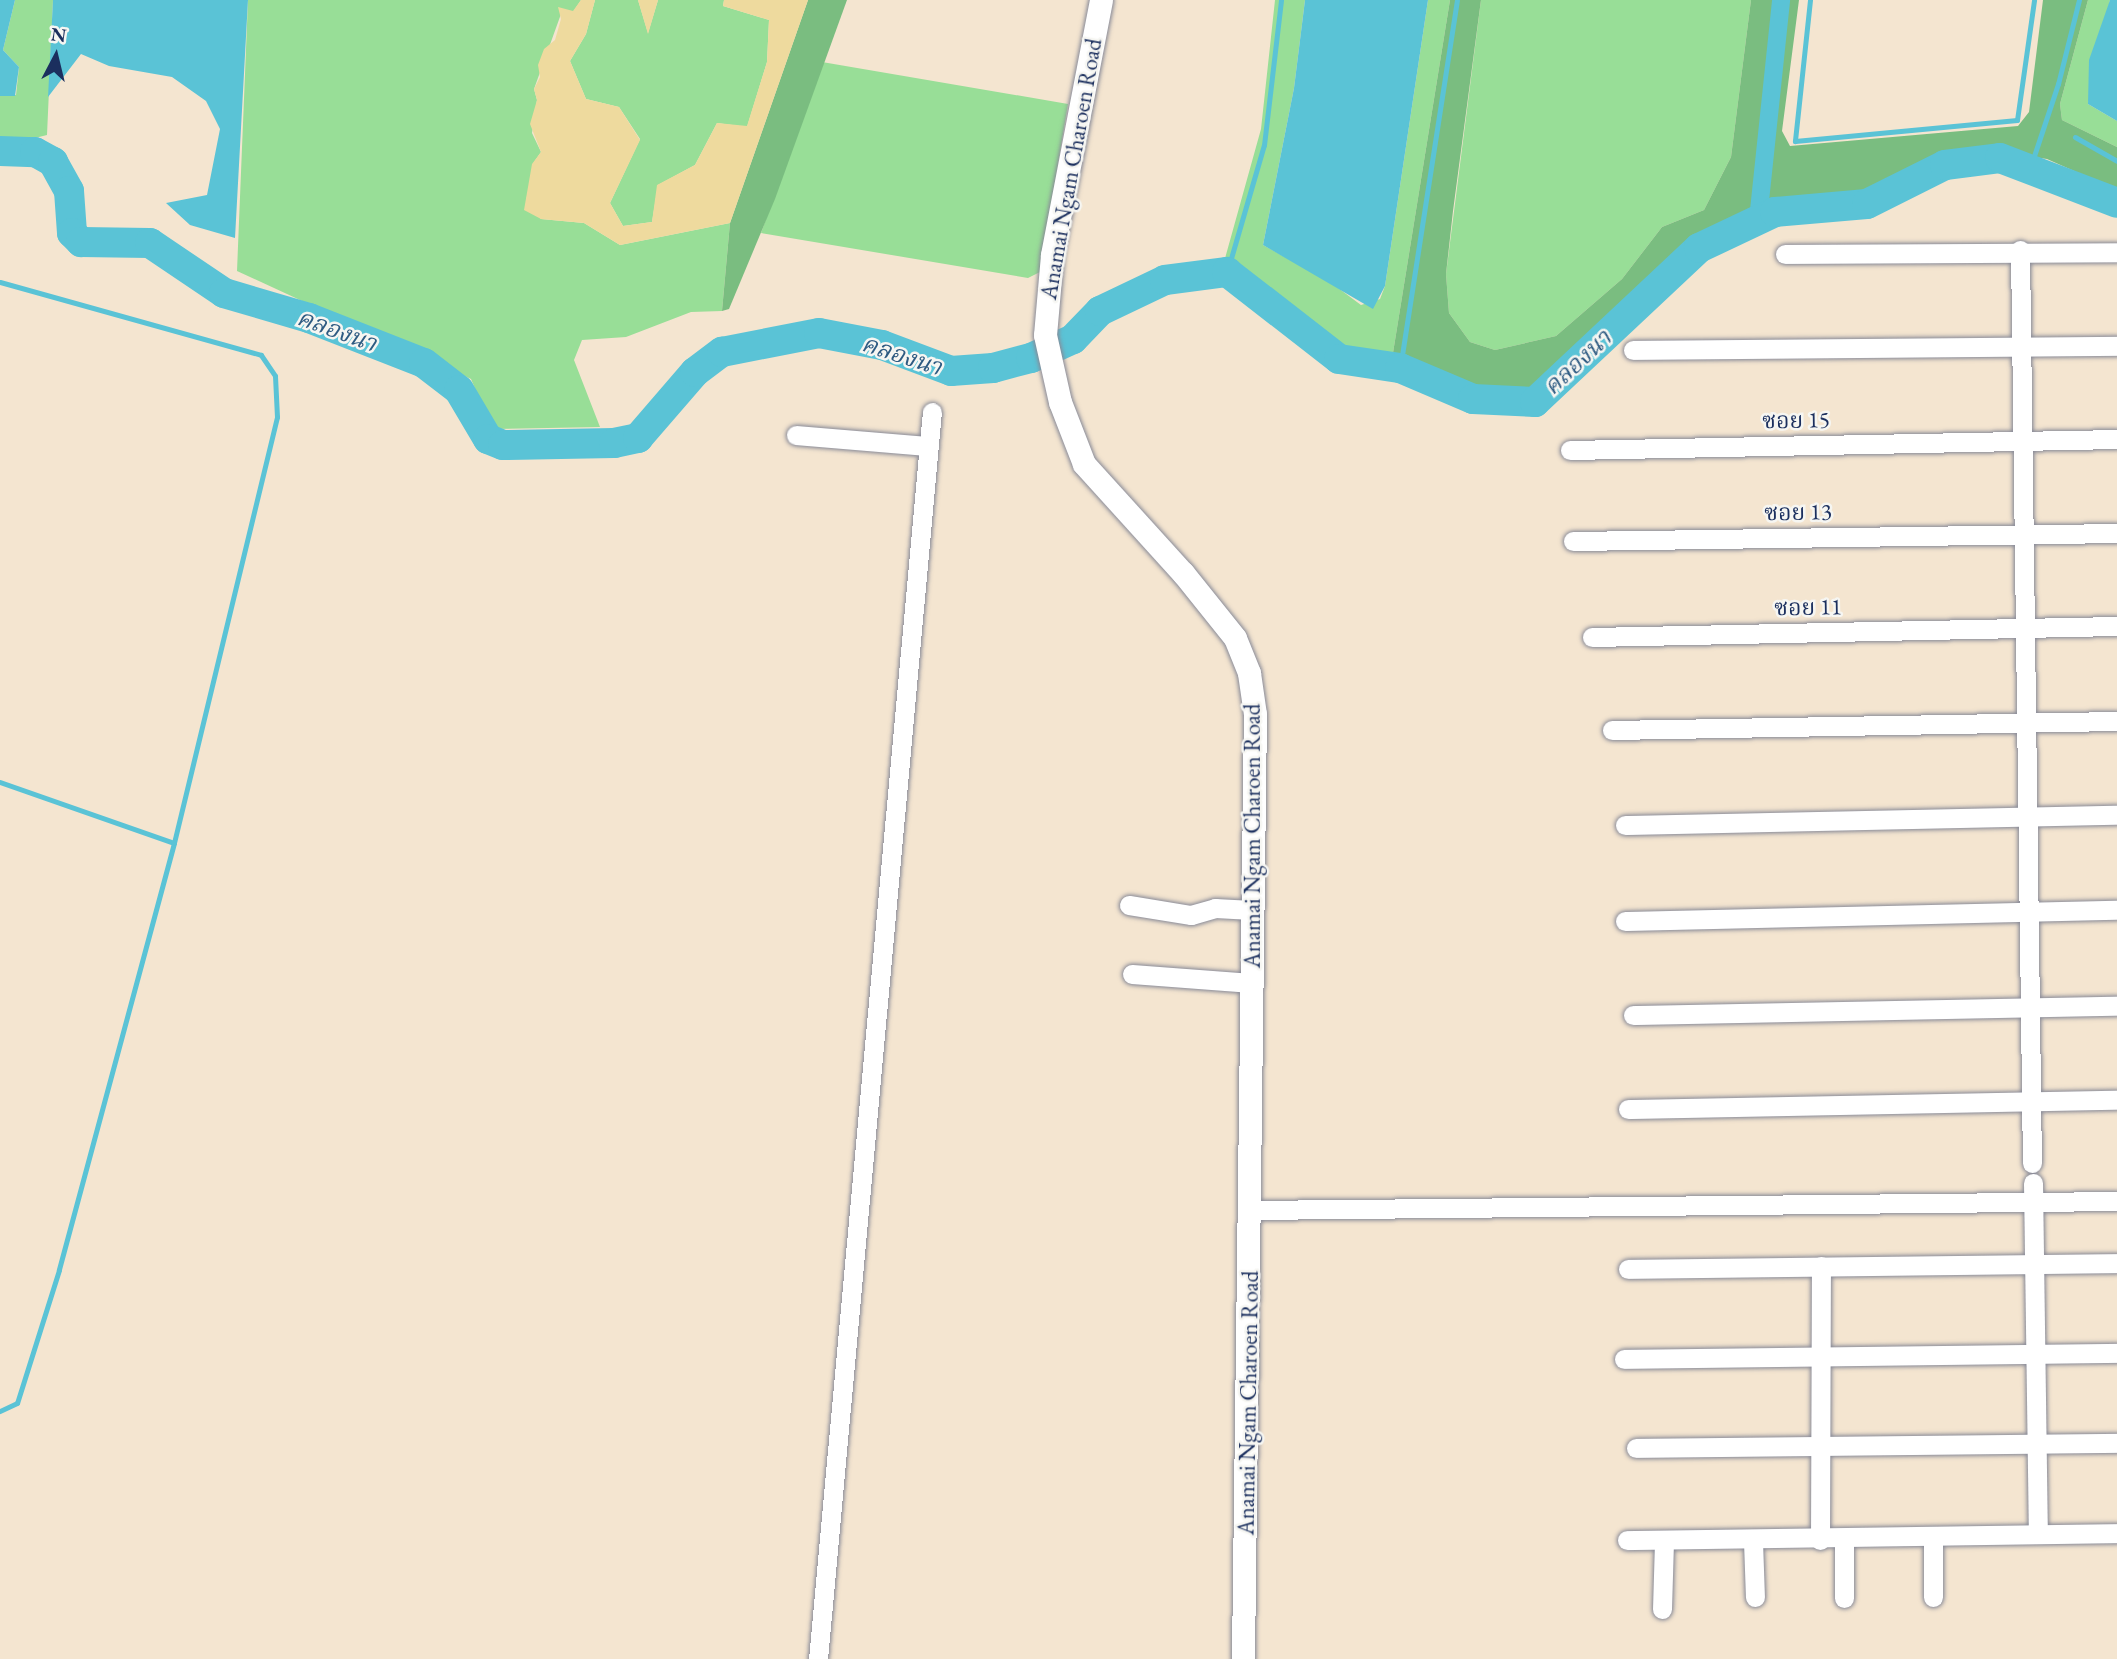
<!DOCTYPE html>
<html>
<head>
<meta charset="utf-8">
<style>
  body { margin:0 }
  #map { position:relative; width:2117px; height:1659px; overflow:hidden; background:#f4e5d0; font-family:"EB Garamond","Noto Serif Thai",serif }
  div>[style] { position:absolute }
  .green>* { inset:0; background:#98de97 }
  .forest>* { inset:0; background:#7abd80 }
  .sand>* { inset:0; background:#eeda9e }
  .water>* { inset:0; background:#5ac3d6 }
  .stream>* { height:5px; margin:-2.5px; padding:0 2.5px; transform-origin:2.5px; border-radius:2.5px; background:#5ac3d6 }
  .canal>* { height:18px; margin:-9px; padding:0 9px; transform-origin:9px; border-radius:9px; background:#5ac3d6 }
  .river>* { height:30px; margin:-15px; padding:0 15px; transform-origin:15px; border-radius:15px; background:#5ac3d6 }
  .roads { filter:drop-shadow(0 0 2px #888a97) drop-shadow(0 0 2px #888a97) }
  .minor>* { height:19px; margin:-9.5px; padding:0 9.5px; transform-origin:9.5px; border-radius:9.5px; background:#fff }
  .tertiary>* { height:23px; margin:-11.5px; padding:0 11.5px; transform-origin:11.5px; border-radius:11.5px; background:#fff }
  span { translate:-50% -50%; white-space:nowrap; text-align:center; line-height:1.15; -webkit-text-stroke:5px #f6f6f2; paint-order:stroke }
  .street-label { font-size:23px; color:#1b2f5e }
  .water-label { font-size:24px; color:#2e5b82; font-style:italic }
  .north { position:absolute; left:21px; top:21px; width:70px; height:70px; -webkit-text-stroke:5px #f6f6f2; paint-order:stroke; rotate:7deg; font-size:19px; font-weight:700; line-height:28px; text-align:center; color:#1b2f5e }
  .north::after { content:''; display:block; margin:auto; width:24px; height:32px; background:#1b2f5e; clip-path:polygon(50% 0,100% 100%,50% 72%,0 100%) }
</style>
</head>
<body>
<div id="map">
  <div class="green">
    <i style="clip-path:polygon(15px 0,53px 0,47px 135px,23px 141px,0 137px,0 96px,16px 95px,19px 67px,3px 50px)"></i>
    <i style="clip-path:polygon(248px 0,581px 0,573px 12px,561px 14px,534px 89px,537px 100px,532px 133px,541px 152px,534px 162px,526px 201px,541px 219px,584px 223px,620px 245px,730px 223px,722px 311px,691px 312px,626px 337px,582px 340px,574px 360px,600px 427px,492px 429px,471px 379px,237px 271px)"></i>
    <i style="clip-path:polygon(595px 0,638px 0,648px 33px,658px 0,724px 0,723px 6px,769px 20px,767px 62px,747px 127px,717px 123px,695px 165px,658px 185px,652px 222px,623px 226px,610px 203px,640px 139px,619px 107px,586px 99px,570px 61px,586px 34px)"></i>
    <i style="clip-path:polygon(1275px 0,1305px 0,1294px 88px,1263px 245px,1330px 282px,1361px 305px,1380px 299px,1385px 286px,1428px 0,1450px 0,1392px 359px,1373px 359px,1343px 348px,1224px 262px,1261px 129px)"></i>
    <i style="clip-path:polygon(1481px 0,1751px 0,1731px 157px,1704px 210px,1662px 227px,1622px 279px,1556px 336px,1495px 350px,1470px 342px,1449px 313px,1446px 274px)"></i>
    <i style="clip-path:polygon(2088px 0,2110px 0,2088px 104px,2117px 121px,2117px 147px,2062px 120px,2060px 104px)"></i>
    <i style="clip-path:polygon(822px 62px,1068px 104px,1040px 272px,1028px 278px,761px 233px)"></i>
  </div>
  <div class="forest">
    <i style="clip-path:polygon(808px 0,847px 0,775px 199px,729px 309px,722px 311px,730px 223px)"></i>
    <i style="clip-path:polygon(1450px 0,1481px 0,1453px 211px,1446px 274px,1449px 313px,1470px 342px,1495px 350px,1556px 336px,1622px 279px,1662px 227px,1704px 210px,1731px 157px,1751px 0,1799px 0,1782px 131px,1790px 146px,2018px 126px,2029px 112px,2043px 0,2088px 0,2060px 104px,2062px 120px,2117px 147px,2117px 190px,2047px 159px,1995px 151px,1932px 163px,1848px 201px,1777px 205px,1700px 240px,1534px 393px,1484px 394px,1392px 359px)"></i>
  </div>
  <div class="sand">
    <i style="clip-path:polygon(581px 0,595px 0,586px 34px,570px 61px,586px 99px,619px 107px,640px 140px,610px 203px,623px 226px,652px 222px,657px 185px,695px 165px,717px 123px,747px 126px,767px 62px,769px 20px,723px 6px,724px 0,808px 0,730px 223px,620px 245px,584px 223px,541px 219px,524px 210px,532px 164px,541px 152px,530px 124px,537px 100px,534px 89px,540px 77px,538px 65px,544px 49px,555px 40px,561px 19px,558px 7px,573px 11px)"></i>
    <i style="clip-path:polygon(638px 0,658px 0,648px 34px)"></i>
  </div>
  <div class="water">
    <i style="clip-path:polygon(0 0,15px 0,3px 50px,19px 67px,15px 96px,0 96px)"></i>
    <i style="clip-path:polygon(53px 0,248px 0,235px 238px,190px 225px,166px 203px,207px 195px,220px 129px,206px 101px,172px 77px,109px 66px,81px 54px,48px 97px)"></i>
    <i style="clip-path:polygon(1305px 0,1428px 0,1385px 286px,1373px 309px,1263px 245px,1294px 88px)"></i>
    <i style="clip-path:polygon(2110px 0,2117px 0,2117px 121px,2088px 104px,2089px 60px)"></i>
  </div>
  <div class="stream">
    <i style="left:1810px;top:0;width:142px;rotate:96.1deg"></i>
    <i style="left:1795px;top:141px;width:223px;rotate:-5.4deg"></i>
    <i style="left:2017px;top:120px;width:121px;rotate:-81.9deg"></i>
    <i style="left:2075px;top:137px;width:48px;rotate:29.7deg"></i>
    <i style="left:2030px;top:168px;width:89px;rotate:-71.6deg"></i>
    <i style="left:2058px;top:84px;width:87px;rotate:-76deg"></i>
    <i style="left:1227px;top:272px;width:132px;rotate:-73.8deg"></i>
    <i style="left:1264px;top:145px;width:146px;rotate:-83.3deg"></i>
    <i style="left:0;top:282px;width:271px;rotate:15.6deg"></i>
    <i style="left:261px;top:355px;width:25px;rotate:56deg"></i>
    <i style="left:275px;top:376px;width:41px;rotate:87.2deg"></i>
    <i style="left:277px;top:417px;width:438px;rotate:103.6deg"></i>
    <i style="left:174px;top:843px;width:442px;rotate:105.1deg"></i>
    <i style="left:59px;top:1270px;width:139px;rotate:107.5deg"></i>
    <i style="left:17px;top:1403px;width:19px;rotate:155deg"></i>
    <i style="left:1400px;top:368px;width:372px;rotate:-81.2deg"></i>
    <i style="left:0;top:782px;width:184px;rotate:19.3deg"></i>
  </div>
  <div class="canal">
    <i style="left:1758px;top:220px;width:221px;rotate:-84deg"></i>
  </div>
  <div class="river">
    <i style="left:0;top:151px;width:35px;rotate:2deg"></i>
    <i style="left:35px;top:152px;width:21px;rotate:29deg"></i>
    <i style="left:53px;top:162px;width:33px;rotate:61deg"></i>
    <i style="left:69px;top:191px;width:42px;rotate:85.9deg"></i>
    <i style="left:72px;top:233px;width:13px;rotate:45deg"></i>
    <i style="left:81px;top:242px;width:69px;rotate:0.8deg"></i>
    <i style="left:150px;top:243px;width:89px;rotate:34deg"></i>
    <i style="left:224px;top:293px;width:89px;rotate:16.4deg"></i>
    <i style="left:309px;top:318px;width:123px;rotate:21.4deg"></i>
    <i style="left:424px;top:363px;width:44px;rotate:37.6deg"></i>
    <i style="left:459px;top:390px;width:57px;rotate:59.4deg"></i>
    <i style="left:488px;top:439px;width:16px;rotate:22deg"></i>
    <i style="left:503px;top:445px;width:111px;rotate:-1deg"></i>
    <i style="left:614px;top:443px;width:25px;rotate:-12deg"></i>
    <i style="left:638px;top:438px;width:87px;rotate:-49.2deg"></i>
    <i style="left:695px;top:372px;width:34px;rotate:-37deg"></i>
    <i style="left:722px;top:352px;width:99px;rotate:-11.1deg"></i>
    <i style="left:819px;top:333px;width:64px;rotate:10.8deg"></i>
    <i style="left:882px;top:345px;width:74px;rotate:20.6deg"></i>
    <i style="left:951px;top:371px;width:42px;rotate:-4.1deg"></i>
    <i style="left:993px;top:368px;width:39px;rotate:-15deg"></i>
    <i style="left:1031px;top:358px;width:46px;rotate:-24.3deg"></i>
    <i style="left:1073px;top:339px;width:39px;rotate:-46deg"></i>
    <i style="left:1100px;top:311px;width:72px;rotate:-25.5deg"></i>
    <i style="left:1165px;top:280px;width:63px;rotate:-7.4deg"></i>
    <i style="left:1227px;top:272px;width:142px;rotate:37.8deg"></i>
    <i style="left:1339px;top:359px;width:62px;rotate:8.4deg"></i>
    <i style="left:1400px;top:368px;width:79px;rotate:23deg"></i>
    <i style="left:1473px;top:399px;width:62px;rotate:2.8deg"></i>
    <i style="left:1535px;top:402px;width:225px;rotate:-43.2deg"></i>
    <i style="left:1699px;top:248px;width:84px;rotate:-25.3deg"></i>
    <i style="left:1775px;top:212px;width:92px;rotate:-5deg"></i>
    <i style="left:1867px;top:204px;width:87px;rotate:-26.6deg"></i>
    <i style="left:1945px;top:165px;width:55px;rotate:-7.3deg"></i>
    <i style="left:2000px;top:158px;width:125px;rotate:21deg"></i>
  </div>
  <div class="roads">
    <div class="minor">
      <i style="left:2020px;top:250px;width:913px;rotate:89.25deg"></i>
      <i style="left:1785px;top:254px;width:332px;rotate:-0.3deg"></i>
      <i style="left:1633px;top:350px;width:484px;rotate:-0.5deg"></i>
      <i style="left:796px;top:435px;width:131px;rotate:4.8deg"></i>
      <i style="left:1570px;top:450px;width:547px;rotate:-1.15deg"></i>
      <i style="left:1573px;top:541px;width:544px;rotate:-0.84deg"></i>
      <i style="left:1592px;top:637px;width:525px;rotate:-1.2deg"></i>
      <i style="left:1612px;top:730px;width:505px;rotate:-1.02deg"></i>
      <i style="left:1625px;top:825px;width:492px;rotate:-1.2deg"></i>
      <i style="left:1129px;top:905px;width:63px;rotate:9.2deg"></i>
      <i style="left:1191px;top:915px;width:25px;rotate:-16deg"></i>
      <i style="left:1215px;top:908px;width:37px;rotate:3deg"></i>
      <i style="left:1625px;top:921px;width:492px;rotate:-1.3deg"></i>
      <i style="left:1132px;top:974px;width:120px;rotate:4.3deg"></i>
      <i style="left:1633px;top:1015px;width:484px;rotate:-1.1deg"></i>
      <i style="left:1628px;top:1109px;width:489px;rotate:-1.1deg"></i>
      <i style="left:2033px;top:1183px;width:350px;rotate:89.2deg"></i>
      <i style="left:1249px;top:1210px;width:868px;rotate:-0.59deg"></i>
      <i style="left:1628px;top:1269px;width:489px;rotate:-0.7deg"></i>
      <i style="left:1624px;top:1359px;width:493px;rotate:-0.7deg"></i>
      <i style="left:1636px;top:1448px;width:481px;rotate:-0.6deg"></i>
      <i style="left:1627px;top:1540px;width:490px;rotate:-0.8deg"></i>
      <i style="left:1820px;top:1540px;width:274px;rotate:-89.8deg"></i>
      <i style="left:1844px;top:1540px;width:58px;rotate:90deg"></i>
      <i style="left:1753px;top:1541px;width:56px;rotate:88deg"></i>
      <i style="left:1933px;top:1597px;width:58px;rotate:-90deg"></i>
      <i style="left:1662px;top:1609px;width:68px;rotate:-88.3deg"></i>
      <i style="left:818px;top:1659px;width:1252px;rotate:-84.78deg"></i>
    </div>
    <div class="tertiary">
      <i style="left:1101px;top:0;width:260px;rotate:100.9deg"></i>
      <i style="left:1052px;top:255px;width:80px;rotate:95deg"></i>
      <i style="left:1045px;top:335px;width:69px;rotate:77.4deg"></i>
      <i style="left:1060px;top:402px;width:66px;rotate:68.8deg"></i>
      <i style="left:1084px;top:464px;width:147px;rotate:47.8deg"></i>
      <i style="left:1183px;top:573px;width:83px;rotate:51.3deg"></i>
      <i style="left:1235px;top:638px;width:38px;rotate:68deg"></i>
      <i style="left:1249px;top:673px;width:41px;rotate:81.7deg"></i>
      <i style="left:1255px;top:714px;width:945px;rotate:90.73deg"></i>
    </div>
  </div>
  <div class="street-label">
    <span style="left:1071px;top:169px;rotate:-80deg">Anamai Ngam Charoen Road</span>
    <span style="left:1796px;top:420px;rotate:-1deg">ซอย 15</span>
    <span style="left:1798px;top:512px;rotate:-1deg">ซอย 13</span>
    <span style="left:1808px;top:607px;rotate:-1deg">ซอย 11</span>
    <span style="left:1252px;top:836px;rotate:-90deg">Anamai Ngam Charoen Road</span>
    <span style="left:1248px;top:1403px;rotate:-89deg">Anamai Ngam Charoen Road</span>
  </div>
  <div class="water-label">
    <span style="left:337px;top:330px;rotate:20deg">คลองนา</span>
    <span style="left:902px;top:355px;rotate:18deg">คลองนา</span>
    <span style="left:1577px;top:362px;rotate:-43deg">คลองนา</span>
  </div>
  <div class="north">N</div>
</div>
</body>
</html>
